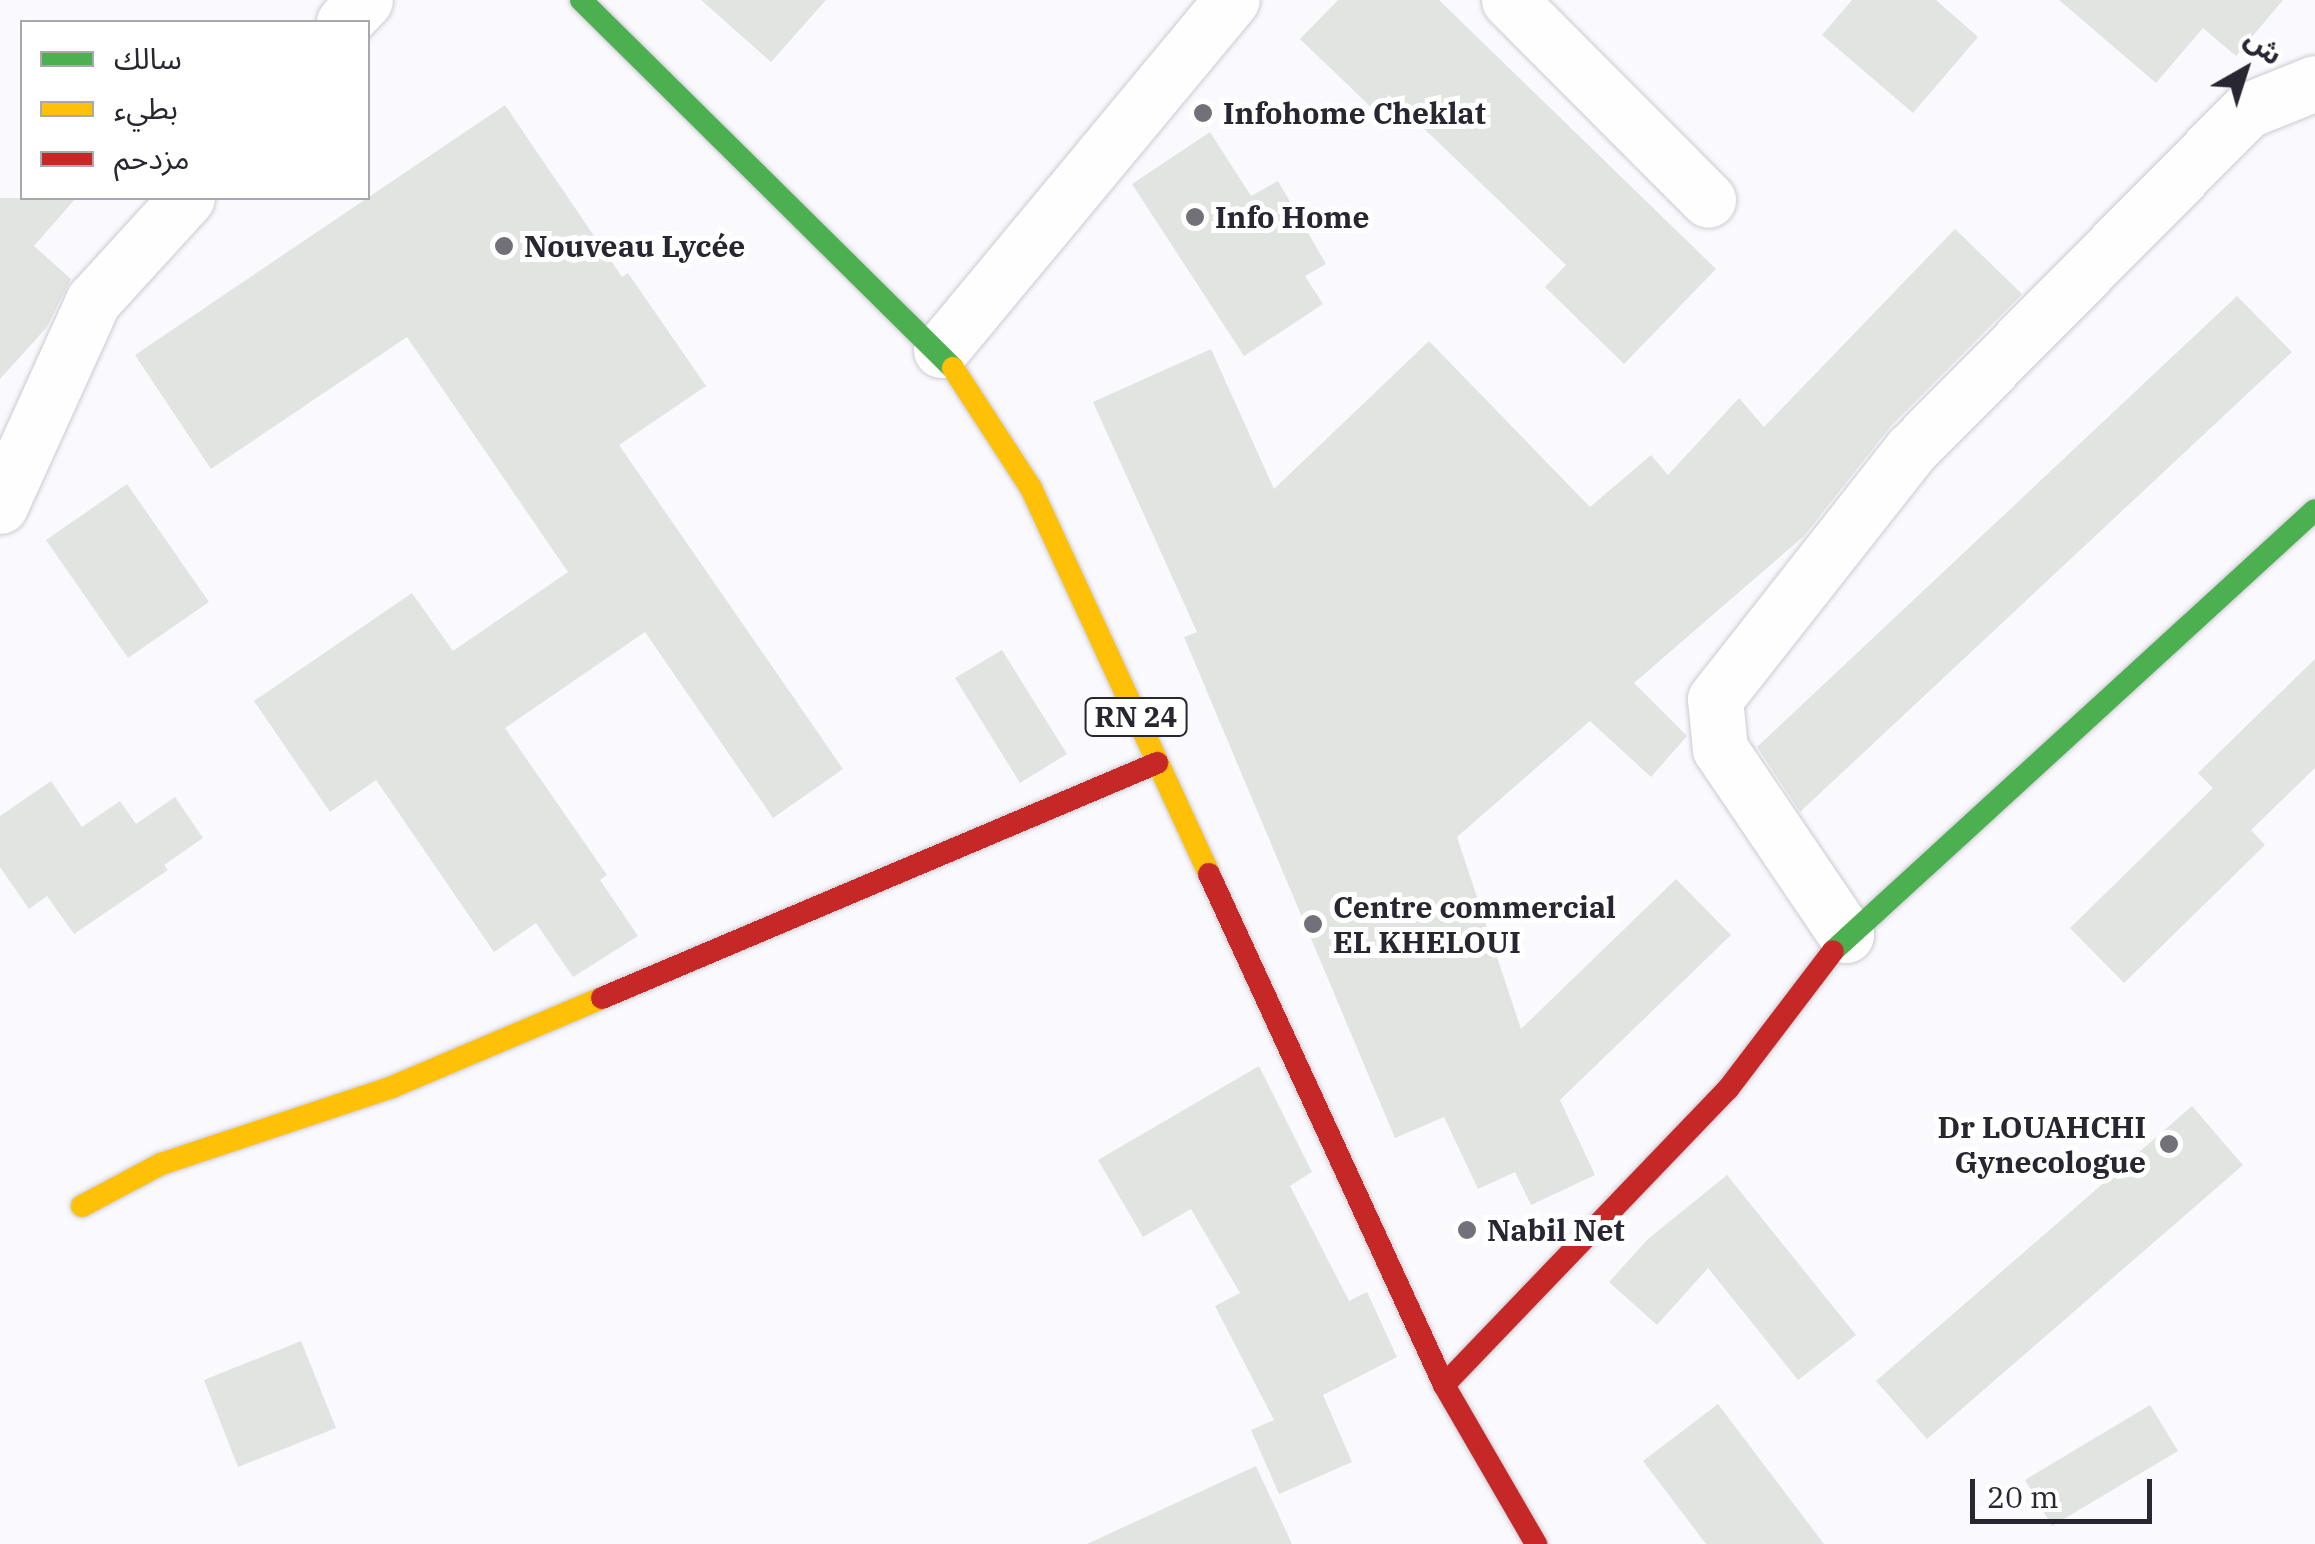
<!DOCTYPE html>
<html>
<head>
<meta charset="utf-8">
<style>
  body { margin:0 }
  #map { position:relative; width:2315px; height:1544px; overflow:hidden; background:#faf9fd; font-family:"IBM Plex Serif","Noto Sans Arabic",serif }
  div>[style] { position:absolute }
  .building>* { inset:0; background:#e2e4e1 }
  .roads { filter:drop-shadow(0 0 2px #cbcad2) drop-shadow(0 0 2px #cbcad2) }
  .street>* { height:55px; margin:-27.5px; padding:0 27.5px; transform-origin:27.5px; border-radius:27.5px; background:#fefeff }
  .fast>* { height:22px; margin:-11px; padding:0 11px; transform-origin:11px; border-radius:11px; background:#4caf50 }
  .slow>* { height:22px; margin:-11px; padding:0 11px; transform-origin:11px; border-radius:11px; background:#ffc107 }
  .jam>* { height:22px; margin:-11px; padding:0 11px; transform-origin:11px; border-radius:11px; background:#c62828 }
  .dots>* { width:28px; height:28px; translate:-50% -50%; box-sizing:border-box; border:5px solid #fff; border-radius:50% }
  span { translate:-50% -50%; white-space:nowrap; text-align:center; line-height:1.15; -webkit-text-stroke:10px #fff; paint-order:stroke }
  .shield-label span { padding:2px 8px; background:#fff; border:2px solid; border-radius:8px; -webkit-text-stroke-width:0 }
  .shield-label { font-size:28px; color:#282631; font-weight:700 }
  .poi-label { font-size:30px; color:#282631; font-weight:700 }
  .left { translate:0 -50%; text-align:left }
  .right { translate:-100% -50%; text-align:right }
  .legend { position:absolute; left:20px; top:20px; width:350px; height:180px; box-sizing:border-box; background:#fff; border:2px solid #a9a8ad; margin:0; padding:12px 18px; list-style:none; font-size:30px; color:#282631 }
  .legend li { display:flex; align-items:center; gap:20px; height:50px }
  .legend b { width:50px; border:2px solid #a9a8ad }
  .north { position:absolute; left:2195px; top:20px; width:100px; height:100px; -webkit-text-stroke:8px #fff; paint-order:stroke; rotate:39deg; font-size:28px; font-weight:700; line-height:40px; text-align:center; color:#282631 }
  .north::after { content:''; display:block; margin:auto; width:35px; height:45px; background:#282631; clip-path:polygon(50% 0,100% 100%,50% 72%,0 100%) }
  .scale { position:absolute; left:1970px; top:1479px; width:182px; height:45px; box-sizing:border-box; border:5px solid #282631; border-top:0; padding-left:12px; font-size:30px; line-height:35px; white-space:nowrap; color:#282631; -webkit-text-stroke:8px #fff; paint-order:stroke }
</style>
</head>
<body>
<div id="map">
  <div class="building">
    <i style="clip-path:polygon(701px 0,826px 0,771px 62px)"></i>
    <i style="clip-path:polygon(1338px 0,1439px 0,1716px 269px,1624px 364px,1545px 287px,1566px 265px,1389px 95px,1374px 110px,1300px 39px)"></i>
    <i style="clip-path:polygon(1852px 0,1936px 0,1978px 37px,1913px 113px,1822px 35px)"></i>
    <i style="clip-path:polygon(2059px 0,2283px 0,2236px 56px,2203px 28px,2156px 83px)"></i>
    <i style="clip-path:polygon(505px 105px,622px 277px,628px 273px,706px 386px,619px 445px,843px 769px,773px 818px,645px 632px,505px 728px,607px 875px,600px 880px,638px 936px,573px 977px,536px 923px,494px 952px,376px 780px,330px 812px,254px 701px,412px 593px,453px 651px,568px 572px,407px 337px,211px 469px,135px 355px)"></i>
    <i style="clip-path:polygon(1210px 132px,1251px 196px,1278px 181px,1326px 264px,1305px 276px,1323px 304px,1244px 356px,1132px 184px)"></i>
    <i style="clip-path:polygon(0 198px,76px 198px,34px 246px,71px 279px,47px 327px,0 379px)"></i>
    <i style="clip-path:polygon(1955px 229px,2022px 294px,1890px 427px,1804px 536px,1634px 683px,1687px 736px,1651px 777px,1590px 721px,1457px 837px,1521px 1029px,1676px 879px,1731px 935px,1560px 1100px,1595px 1175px,1531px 1205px,1515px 1172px,1478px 1189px,1444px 1117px,1395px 1138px,1184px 637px,1197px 632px,1093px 402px,1211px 349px,1274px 489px,1429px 341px,1590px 507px,1651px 455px,1668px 475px,1739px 398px,1764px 427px)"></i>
    <i style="clip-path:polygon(2237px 296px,2292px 352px,1800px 812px,1757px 747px)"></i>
    <i style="clip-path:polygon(127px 484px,209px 602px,128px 658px,46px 540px)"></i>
    <i style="clip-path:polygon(1002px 650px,1067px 754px,1020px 783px,955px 678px)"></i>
    <i style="clip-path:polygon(2315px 659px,2315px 768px,2251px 830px,2265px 845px,2124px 983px,2070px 928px,2213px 788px,2198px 773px)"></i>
    <i style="clip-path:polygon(51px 781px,82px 827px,120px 801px,136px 824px,175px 797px,203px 838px,164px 865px,168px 870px,74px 934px,47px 896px,29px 909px,0 867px,0 816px)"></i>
    <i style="clip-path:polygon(1259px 1066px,1312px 1172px,1290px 1186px,1349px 1301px,1367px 1292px,1397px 1357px,1323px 1395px,1352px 1462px,1279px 1494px,1251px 1430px,1274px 1420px,1215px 1306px,1240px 1293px,1191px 1209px,1143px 1237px,1098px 1160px)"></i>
    <i style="clip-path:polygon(2192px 1106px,2243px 1165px,1927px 1439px,1876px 1381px)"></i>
    <i style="clip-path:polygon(1727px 1175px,1856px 1335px,1798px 1380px,1708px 1268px,1657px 1325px,1609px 1282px,1648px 1239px)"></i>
    <i style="clip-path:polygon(301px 1341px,336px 1428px,238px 1467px,204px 1380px)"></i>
    <i style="clip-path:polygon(1718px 1404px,1824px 1544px,1706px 1544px,1643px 1461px)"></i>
    <i style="clip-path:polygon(2150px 1405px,2178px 1451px,2052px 1526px,2025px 1480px)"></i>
    <i style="clip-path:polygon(1256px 1466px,1292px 1544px,1087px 1544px)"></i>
  </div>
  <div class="roads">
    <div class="street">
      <i style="left:1509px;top:0;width:282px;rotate:45.1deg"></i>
      <i style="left:344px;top:22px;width:30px;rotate:-46deg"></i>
      <i style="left:941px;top:350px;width:455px;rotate:-50.3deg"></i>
      <i style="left:0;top:506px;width:225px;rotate:-65.6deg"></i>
      <i style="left:93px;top:301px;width:139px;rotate:-47.6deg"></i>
      <i style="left:1846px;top:935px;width:225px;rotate:-124.1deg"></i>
      <i style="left:1720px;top:749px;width:50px;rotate:-95.7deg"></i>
      <i style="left:1715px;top:699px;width:318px;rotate:-51.8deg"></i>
      <i style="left:1912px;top:449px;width:477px;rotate:-45.3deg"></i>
      <i style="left:2248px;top:110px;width:72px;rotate:-21.9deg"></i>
    </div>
    <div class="fast">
      <i style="left:581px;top:0;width:523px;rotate:44.69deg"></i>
      <i style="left:1833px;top:951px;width:653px;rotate:-42.46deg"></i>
    </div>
    <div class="slow">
      <i style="left:953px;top:368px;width:143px;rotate:57deg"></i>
      <i style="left:1031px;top:488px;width:425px;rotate:65.2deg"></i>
      <i style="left:82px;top:1206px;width:89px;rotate:-28deg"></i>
      <i style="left:161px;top:1164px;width:243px;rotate:-18.4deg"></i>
      <i style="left:392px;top:1087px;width:228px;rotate:-23deg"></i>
    </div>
    <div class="jam">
      <i style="left:1209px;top:874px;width:562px;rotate:65.3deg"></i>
      <i style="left:1444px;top:1385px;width:184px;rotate:59.9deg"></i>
      <i style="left:602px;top:998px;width:603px;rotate:-22.95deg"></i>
      <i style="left:1444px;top:1385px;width:410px;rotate:-46.2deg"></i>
      <i style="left:1728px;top:1089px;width:173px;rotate:-52.7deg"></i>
    </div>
  </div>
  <div class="dots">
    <i style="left:1203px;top:113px;background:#727078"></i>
    <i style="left:1195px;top:217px;background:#727078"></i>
    <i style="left:504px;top:246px;background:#727078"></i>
    <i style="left:1313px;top:924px;background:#727078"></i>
    <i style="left:2169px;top:1144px;background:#727078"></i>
    <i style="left:1467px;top:1230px;background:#727078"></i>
  </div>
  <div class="shield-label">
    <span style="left:1136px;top:717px">RN 24</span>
  </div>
  <div class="poi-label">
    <span class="left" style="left:1223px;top:113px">Infohome Cheklat</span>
    <span class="left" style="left:1215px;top:217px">Info Home</span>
    <span class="left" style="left:524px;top:246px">Nouveau Lycée</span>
    <span class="left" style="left:1333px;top:924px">Centre commercial<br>EL KHELOUI</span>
    <span class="right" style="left:2146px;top:1144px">Dr LOUAHCHI<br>Gynecologue</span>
    <span class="left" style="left:1487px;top:1230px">Nabil Net</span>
  </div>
  <ul class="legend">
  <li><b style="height:12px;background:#4caf50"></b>سالك</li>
  <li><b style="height:12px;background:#ffc107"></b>بطيء</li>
  <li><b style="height:12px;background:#c62828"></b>مزدحم</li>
  </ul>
  <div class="north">ش</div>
  <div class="scale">20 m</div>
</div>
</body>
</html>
